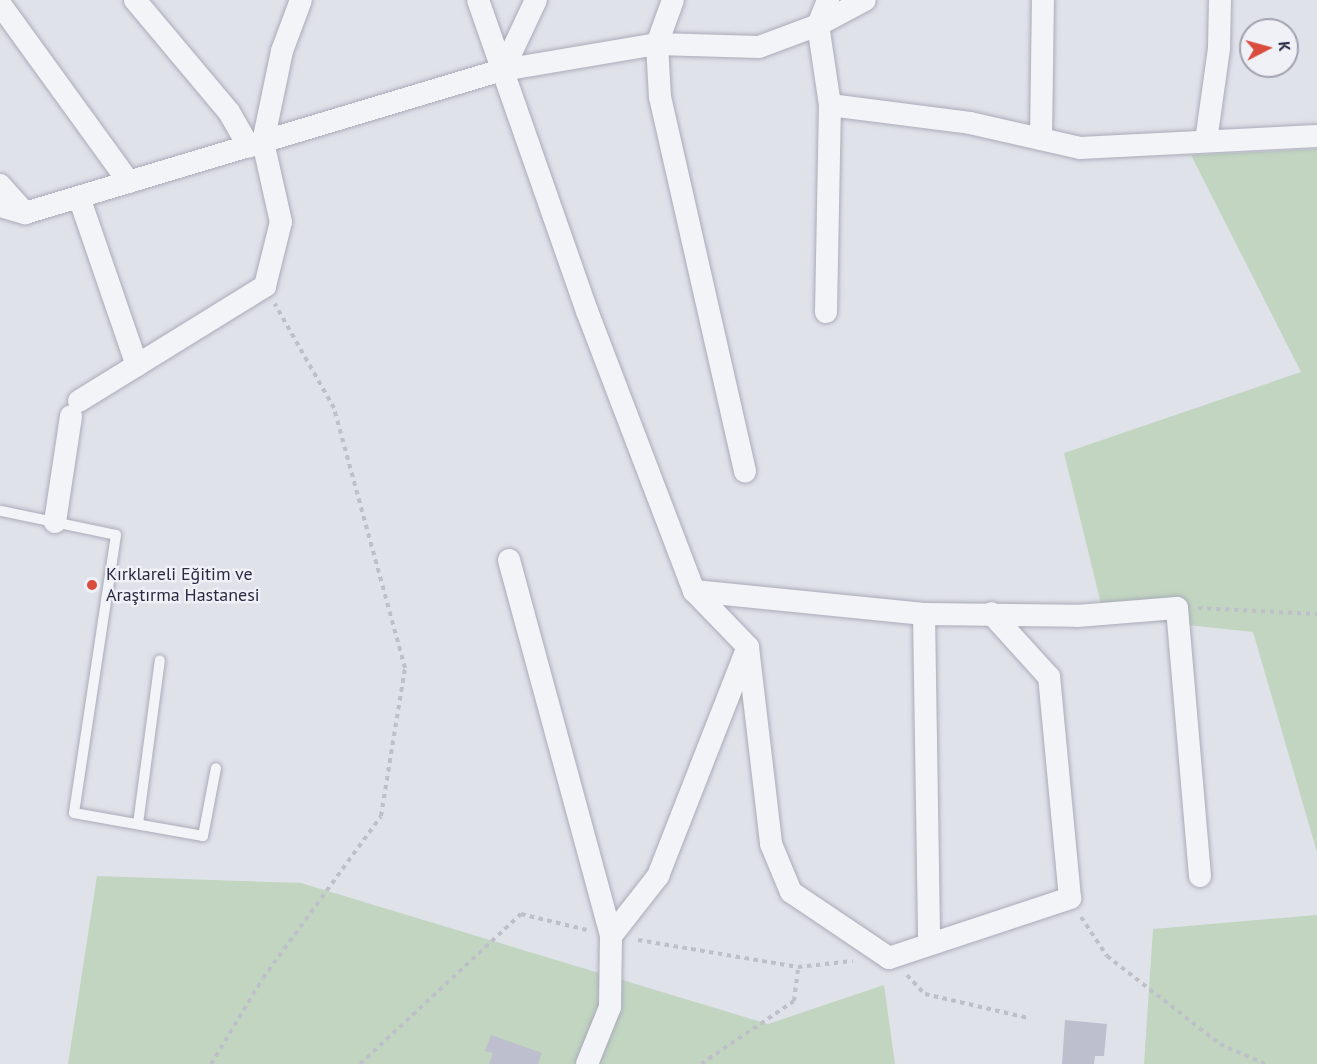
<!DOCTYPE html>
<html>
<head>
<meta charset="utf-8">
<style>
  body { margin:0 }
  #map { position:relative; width:1317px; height:1064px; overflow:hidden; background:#e0e2ea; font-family:"PT Sans",sans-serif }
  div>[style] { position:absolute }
  .green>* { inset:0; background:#c1d5c1 }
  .building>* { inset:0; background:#bdbfce }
  .path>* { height:4px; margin-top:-2px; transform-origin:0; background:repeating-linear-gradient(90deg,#bec0c9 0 4.5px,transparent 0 9px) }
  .roads { filter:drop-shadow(0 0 2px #a9abb8) drop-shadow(0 0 2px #a9abb8) }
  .lane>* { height:10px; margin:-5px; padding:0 5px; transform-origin:5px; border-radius:5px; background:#f3f4f8 }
  .street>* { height:22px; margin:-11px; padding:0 11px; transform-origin:11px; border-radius:11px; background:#f3f4f8 }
  .dots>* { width:16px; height:16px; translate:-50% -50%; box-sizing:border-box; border:3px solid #f0f1f7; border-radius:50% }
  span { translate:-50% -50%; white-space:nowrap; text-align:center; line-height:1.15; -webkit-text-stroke:4.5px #f0f1f7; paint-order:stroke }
  .poi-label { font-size:18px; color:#282b43 }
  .left { translate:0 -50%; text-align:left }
  .north { position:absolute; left:1239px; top:18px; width:60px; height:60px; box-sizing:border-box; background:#f0f1f7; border:2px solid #a0a2af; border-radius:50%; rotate:84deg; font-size:16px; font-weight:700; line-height:24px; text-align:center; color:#282b43 }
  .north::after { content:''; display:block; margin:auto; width:21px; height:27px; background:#d84d3d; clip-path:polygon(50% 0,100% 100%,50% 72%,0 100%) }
</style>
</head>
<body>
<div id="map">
  <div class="green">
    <i style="clip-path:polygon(1317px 149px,1317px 852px,1253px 632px,1104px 616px,1064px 453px,1301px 372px,1191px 155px)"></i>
    <i style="clip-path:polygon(97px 876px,301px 883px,768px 1024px,884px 985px,895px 1064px,68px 1064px)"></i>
    <i style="clip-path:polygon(1317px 915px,1317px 1064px,1144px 1064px,1153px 929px)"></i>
  </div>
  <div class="building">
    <i style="clip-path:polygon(1065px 1020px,1107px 1024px,1104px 1056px,1095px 1056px,1094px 1064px,1062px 1064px)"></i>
    <i style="clip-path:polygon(491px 1035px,542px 1053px,538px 1064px,489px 1064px,493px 1053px,485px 1051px)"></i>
  </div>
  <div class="path">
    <i style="left:1198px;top:608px;width:119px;rotate:2.9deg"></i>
    <i style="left:1081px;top:917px;width:47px;rotate:56.3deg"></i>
    <i style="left:1107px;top:956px;width:143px;rotate:37.9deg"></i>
    <i style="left:1220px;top:1044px;width:49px;rotate:24deg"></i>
    <i style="left:638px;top:940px;width:162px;rotate:9.6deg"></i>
    <i style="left:798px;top:967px;width:55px;rotate:-6.2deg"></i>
    <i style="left:907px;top:975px;width:26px;rotate:47deg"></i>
    <i style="left:925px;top:994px;width:106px;rotate:13.1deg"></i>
    <i style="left:211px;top:1064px;width:100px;rotate:-58.8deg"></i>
    <i style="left:263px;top:978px;width:200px;rotate:-53.9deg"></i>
    <i style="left:381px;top:816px;width:150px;rotate:-80.8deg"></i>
    <i style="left:405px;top:668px;width:270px;rotate:-105.3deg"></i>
    <i style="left:334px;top:408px;width:120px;rotate:-119.6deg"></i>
    <i style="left:360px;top:1064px;width:220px;rotate:-43deg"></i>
    <i style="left:521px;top:914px;width:68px;rotate:13.6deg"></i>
    <i style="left:701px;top:1064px;width:112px;rotate:-34.1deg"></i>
    <i style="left:794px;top:1001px;width:34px;rotate:-83deg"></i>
  </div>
  <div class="roads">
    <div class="lane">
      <i style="left:1px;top:511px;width:117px;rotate:11.8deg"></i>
      <i style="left:116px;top:535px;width:281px;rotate:98.6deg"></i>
      <i style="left:74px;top:813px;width:131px;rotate:10.1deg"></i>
      <i style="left:203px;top:836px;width:69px;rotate:-79.2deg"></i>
      <i style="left:138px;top:824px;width:165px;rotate:-82.4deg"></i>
    </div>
    <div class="street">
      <i style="left:135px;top:0;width:146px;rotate:50deg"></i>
      <i style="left:229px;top:112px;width:40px;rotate:60.3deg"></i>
      <i style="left:478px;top:0;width:330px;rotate:70.7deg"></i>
      <i style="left:587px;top:311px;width:300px;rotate:69.1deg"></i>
      <i style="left:694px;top:591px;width:78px;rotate:46deg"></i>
      <i style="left:748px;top:647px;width:198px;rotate:83.3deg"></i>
      <i style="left:771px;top:844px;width:52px;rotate:67.4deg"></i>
      <i style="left:791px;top:892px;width:118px;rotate:34deg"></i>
      <i style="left:889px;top:958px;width:191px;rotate:-18.3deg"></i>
      <i style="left:1070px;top:898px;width:222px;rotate:-95.4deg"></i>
      <i style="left:1049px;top:677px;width:86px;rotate:-132.2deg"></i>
      <i style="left:673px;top:0;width:47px;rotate:110deg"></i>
      <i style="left:657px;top:44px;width:53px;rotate:86.8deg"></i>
      <i style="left:660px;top:97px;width:384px;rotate:77.2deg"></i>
      <i style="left:0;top:4px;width:220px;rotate:54.1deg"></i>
      <i style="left:503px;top:70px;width:77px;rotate:-64.8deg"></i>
      <i style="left:830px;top:105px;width:141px;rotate:7.3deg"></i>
      <i style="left:970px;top:123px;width:113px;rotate:12.8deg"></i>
      <i style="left:1080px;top:148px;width:237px;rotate:-2.9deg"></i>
      <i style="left:1041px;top:139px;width:139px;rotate:-89.2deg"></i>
      <i style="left:1206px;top:141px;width:94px;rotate:-82deg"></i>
      <i style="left:1219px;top:48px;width:48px;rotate:-88.8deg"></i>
      <i style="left:0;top:185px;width:38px;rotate:48deg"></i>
      <i style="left:79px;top:197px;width:178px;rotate:71deg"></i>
      <i style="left:0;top:206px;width:26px;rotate:16deg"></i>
      <i style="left:25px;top:213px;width:499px;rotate:-16.7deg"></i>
      <i style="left:503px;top:70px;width:156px;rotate:-9.6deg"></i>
      <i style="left:657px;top:44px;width:102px;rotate:1.7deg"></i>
      <i style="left:759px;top:47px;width:63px;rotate:-20.4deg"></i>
      <i style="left:818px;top:25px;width:53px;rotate:-28deg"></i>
      <i style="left:826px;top:312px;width:207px;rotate:-88.9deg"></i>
      <i style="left:830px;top:105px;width:81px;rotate:-98.5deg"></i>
      <i style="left:818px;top:25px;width:27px;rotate:-68deg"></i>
      <i style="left:79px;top:401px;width:219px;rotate:-31.7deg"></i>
      <i style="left:265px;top:286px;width:66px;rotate:-76deg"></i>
      <i style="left:281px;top:222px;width:82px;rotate:-102.7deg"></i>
      <i style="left:263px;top:142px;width:93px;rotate:-78.2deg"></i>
      <i style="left:282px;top:51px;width:54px;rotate:-69.6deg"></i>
      <i style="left:55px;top:522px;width:107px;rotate:-81.4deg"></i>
      <i style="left:509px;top:560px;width:390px;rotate:74.8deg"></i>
      <i style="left:611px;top:936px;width:71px;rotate:90.8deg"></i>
      <i style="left:610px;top:1007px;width:61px;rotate:112deg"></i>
      <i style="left:694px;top:591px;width:231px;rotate:5.7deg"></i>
      <i style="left:924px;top:614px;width:153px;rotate:0.7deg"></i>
      <i style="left:1077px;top:616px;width:100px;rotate:-4.6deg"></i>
      <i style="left:1177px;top:608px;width:269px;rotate:85.1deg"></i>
      <i style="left:924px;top:614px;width:327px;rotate:89.1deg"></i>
      <i style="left:611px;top:936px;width:76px;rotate:-51.9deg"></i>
      <i style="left:658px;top:876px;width:244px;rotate:-68.6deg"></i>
    </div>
  </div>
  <div class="dots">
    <i style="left:92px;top:585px;background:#d84d3d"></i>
  </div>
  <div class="poi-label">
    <span class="left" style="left:106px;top:585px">Kırklareli Eğitim ve<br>Araştırma Hastanesi</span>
  </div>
  <div class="north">K</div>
</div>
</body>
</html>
